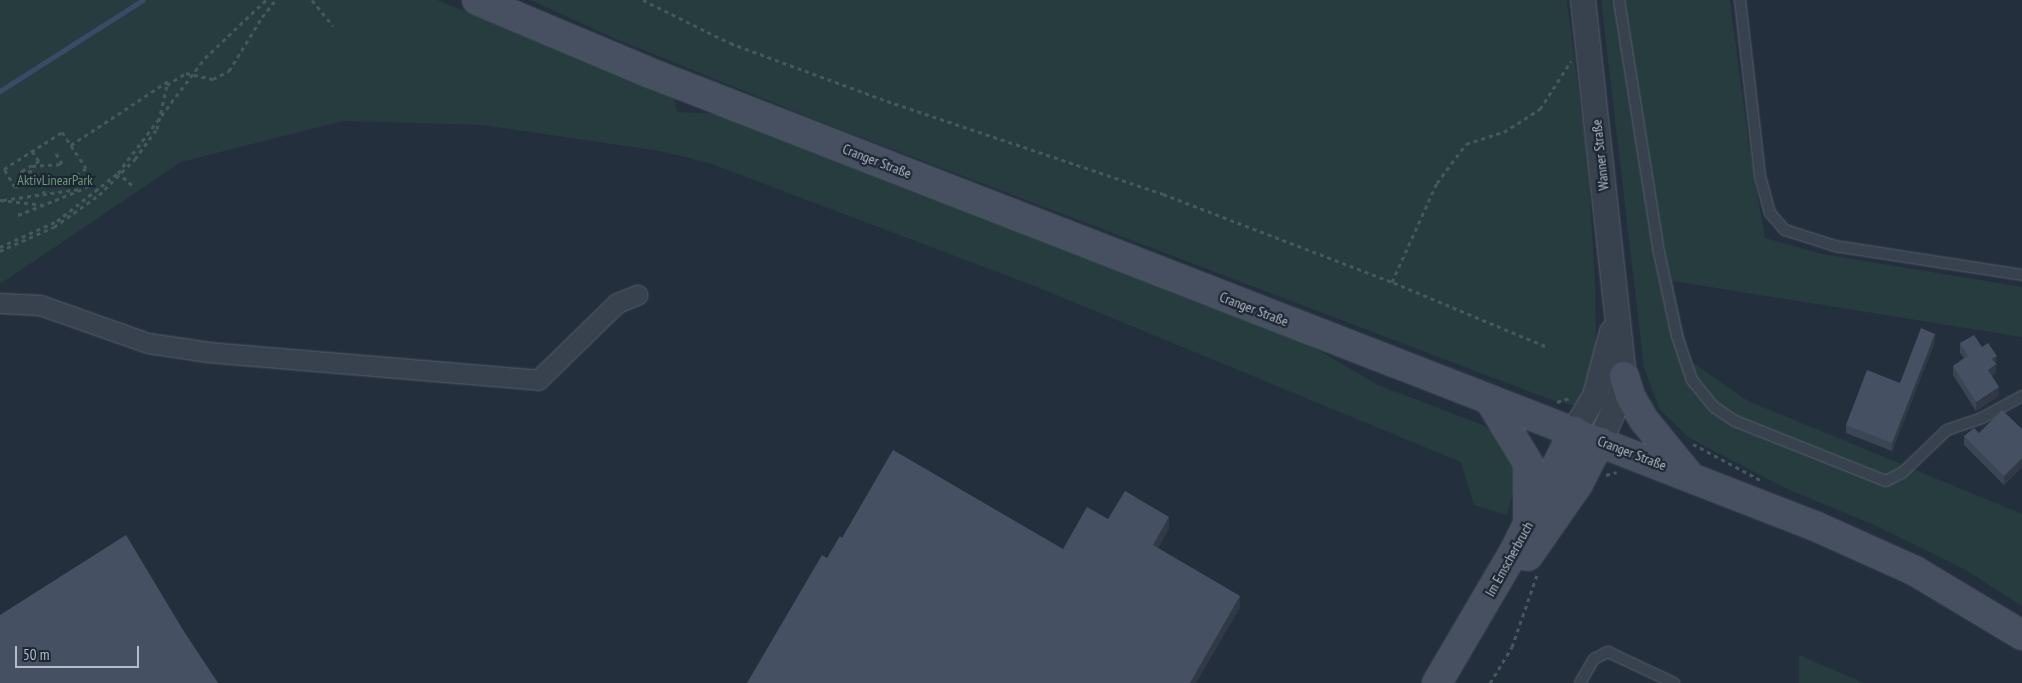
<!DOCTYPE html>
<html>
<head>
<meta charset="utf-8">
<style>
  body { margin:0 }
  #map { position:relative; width:2022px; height:683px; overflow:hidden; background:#242f3e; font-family:"PT Sans Narrow",sans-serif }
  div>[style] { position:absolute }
  .green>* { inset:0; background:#263c3f }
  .stream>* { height:5px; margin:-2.5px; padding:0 2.5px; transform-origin:2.5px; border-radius:2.5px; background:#394c67 }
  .path>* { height:3px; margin-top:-1.5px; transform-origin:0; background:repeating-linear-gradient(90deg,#44595c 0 4px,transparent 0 8px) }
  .roads { filter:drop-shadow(0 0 1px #565f6c) drop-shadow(0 0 1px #565f6c) }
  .service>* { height:10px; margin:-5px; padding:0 5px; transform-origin:5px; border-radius:5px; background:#38414e }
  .minor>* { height:19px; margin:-9.5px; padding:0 9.5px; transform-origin:9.5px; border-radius:9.5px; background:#38414e }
  .tertiary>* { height:24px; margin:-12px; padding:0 12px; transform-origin:12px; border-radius:12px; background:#38414e }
  .secondary>* { height:28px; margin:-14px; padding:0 14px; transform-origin:14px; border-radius:14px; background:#465061 }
  .wall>* { inset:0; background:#3b4654 }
  .shaded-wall>* { inset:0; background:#303945 }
  .building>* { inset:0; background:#455162 }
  span { translate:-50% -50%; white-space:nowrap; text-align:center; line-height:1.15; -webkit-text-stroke:4.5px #1d2633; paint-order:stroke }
  .street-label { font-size:14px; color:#b4bcc9 }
  .park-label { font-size:14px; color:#6b9a76 }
  .scale { position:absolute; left:15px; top:646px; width:124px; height:22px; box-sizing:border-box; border:2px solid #b4bcc9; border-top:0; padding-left:6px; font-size:15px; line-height:18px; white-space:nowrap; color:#b4bcc9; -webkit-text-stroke:4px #1d2633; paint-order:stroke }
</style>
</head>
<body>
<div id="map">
  <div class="green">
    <i style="clip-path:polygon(0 0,437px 0,674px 97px,677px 112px,718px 114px,1304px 342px,1378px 385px,1480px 424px,1501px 435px,1513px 455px,1514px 489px,1507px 515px,1474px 505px,1461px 462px,1037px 287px,709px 163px,660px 151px,483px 125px,343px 121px,181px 162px,0 284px)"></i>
    <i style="clip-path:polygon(530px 0,1567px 0,1588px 164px,1595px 281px,1596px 351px,1587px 385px,1576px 406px,1549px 399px,826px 124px,616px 39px)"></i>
    <i style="clip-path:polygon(1601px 0,1730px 0,1749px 146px,1765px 238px,1822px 254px,2022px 287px,2022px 337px,1673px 281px,1690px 361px,1748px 401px,2022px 514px,2022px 606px,1964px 569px,1872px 524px,1787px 489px,1716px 452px,1688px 437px,1660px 410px,1644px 368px)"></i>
    <i style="clip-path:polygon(1799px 655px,1864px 683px,1799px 683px)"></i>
  </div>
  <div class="stream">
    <i style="left:0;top:91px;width:169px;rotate:-32.5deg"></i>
  </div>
  <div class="path">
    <i style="left:312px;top:0;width:33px;rotate:51deg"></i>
    <i style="left:643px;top:0;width:97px;rotate:26.3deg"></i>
    <i style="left:730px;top:43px;width:167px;rotate:20.3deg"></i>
    <i style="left:887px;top:101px;width:291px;rotate:18.6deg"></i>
    <i style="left:1163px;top:194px;width:245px;rotate:21deg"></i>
    <i style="left:71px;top:145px;width:116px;rotate:-33.4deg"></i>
    <i style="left:32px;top:151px;width:12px;rotate:55deg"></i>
    <i style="left:39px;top:161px;width:22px;rotate:150deg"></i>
    <i style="left:20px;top:172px;width:15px;rotate:-4deg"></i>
    <i style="left:32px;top:166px;width:30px;rotate:-4deg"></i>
    <i style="left:62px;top:164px;width:13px;rotate:-119deg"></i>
    <i style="left:42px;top:183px;width:27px;rotate:172deg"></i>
    <i style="left:15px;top:187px;width:21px;rotate:-121deg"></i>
    <i style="left:4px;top:169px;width:69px;rotate:-32.5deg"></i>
    <i style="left:62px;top:132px;width:43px;rotate:56.3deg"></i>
    <i style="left:86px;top:168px;width:19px;rotate:145deg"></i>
    <i style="left:70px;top:179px;width:28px;rotate:172deg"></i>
    <i style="left:42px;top:183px;width:11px;rotate:80deg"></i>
    <i style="left:132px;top:185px;width:18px;rotate:-139deg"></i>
    <i style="left:118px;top:173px;width:144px;rotate:-52.9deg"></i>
    <i style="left:205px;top:58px;width:84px;rotate:-43.6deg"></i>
    <i style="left:0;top:200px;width:44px;rotate:6.5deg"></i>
    <i style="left:3px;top:200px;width:77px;rotate:-8.2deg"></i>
    <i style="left:18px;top:215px;width:72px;rotate:-21.9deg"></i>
    <i style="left:85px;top:188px;width:9px;rotate:-41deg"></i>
    <i style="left:92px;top:182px;width:10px;rotate:53deg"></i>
    <i style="left:0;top:247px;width:63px;rotate:-24.5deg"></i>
    <i style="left:57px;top:221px;width:78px;rotate:-38.2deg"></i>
    <i style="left:0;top:251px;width:59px;rotate:-24deg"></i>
    <i style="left:54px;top:227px;width:55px;rotate:-35.4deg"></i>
    <i style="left:99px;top:195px;width:51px;rotate:-45deg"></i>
    <i style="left:135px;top:159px;width:37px;rotate:-54deg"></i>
    <i style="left:157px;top:129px;width:45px;rotate:-77.2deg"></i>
    <i style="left:167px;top:85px;width:22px;rotate:-32deg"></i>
    <i style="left:186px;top:73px;width:28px;rotate:13deg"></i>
    <i style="left:213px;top:79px;width:18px;rotate:-27deg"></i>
    <i style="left:229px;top:71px;width:63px;rotate:-58.6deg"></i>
    <i style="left:262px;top:17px;width:22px;rotate:-51deg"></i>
    <i style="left:1545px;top:346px;width:166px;rotate:-157.3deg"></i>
    <i style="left:1392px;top:282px;width:109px;rotate:-65.6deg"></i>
    <i style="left:1437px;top:183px;width:49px;rotate:-53.4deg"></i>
    <i style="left:1466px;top:144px;width:40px;rotate:-18deg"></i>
    <i style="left:1504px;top:132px;width:43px;rotate:-32.6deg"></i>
    <i style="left:1540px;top:109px;width:57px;rotate:-57.1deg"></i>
    <i style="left:1557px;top:402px;width:14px;rotate:-17deg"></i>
    <i style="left:1693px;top:444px;width:76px;rotate:28.2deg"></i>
    <i style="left:1606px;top:475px;width:11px;rotate:-15deg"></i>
    <i style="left:1490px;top:683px;width:42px;rotate:-58.6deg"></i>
    <i style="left:1512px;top:647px;width:76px;rotate:-70.9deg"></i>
  </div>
  <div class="roads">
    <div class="service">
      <i style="left:1619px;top:0;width:255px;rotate:81deg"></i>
      <i style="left:1659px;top:252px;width:86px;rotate:77.9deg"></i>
      <i style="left:1677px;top:336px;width:46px;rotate:71.2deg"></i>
      <i style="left:1692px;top:380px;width:35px;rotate:51deg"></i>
      <i style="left:1714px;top:407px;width:25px;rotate:34deg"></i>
      <i style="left:1735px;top:421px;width:162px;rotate:21.7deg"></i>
      <i style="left:1886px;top:481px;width:18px;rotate:-27deg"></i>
      <i style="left:1902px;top:473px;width:62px;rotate:-43.7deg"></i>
      <i style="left:1947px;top:430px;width:37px;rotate:-19deg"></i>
      <i style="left:1982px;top:418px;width:46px;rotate:-28.8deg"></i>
      <i style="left:1740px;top:0;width:177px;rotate:83.5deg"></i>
      <i style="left:1760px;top:176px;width:38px;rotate:75deg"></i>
      <i style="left:1770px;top:213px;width:23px;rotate:49deg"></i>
      <i style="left:1785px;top:230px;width:52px;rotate:17.7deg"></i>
      <i style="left:1835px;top:246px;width:189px;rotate:8.8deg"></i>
      <i style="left:1580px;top:683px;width:28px;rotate:-60deg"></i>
      <i style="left:1594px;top:659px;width:16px;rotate:-27deg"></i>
      <i style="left:1608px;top:652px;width:73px;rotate:25.2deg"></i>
    </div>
    <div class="minor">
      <i style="left:0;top:303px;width:40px;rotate:2.9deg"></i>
      <i style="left:40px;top:305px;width:114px;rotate:19.4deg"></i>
      <i style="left:148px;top:343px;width:61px;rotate:8.5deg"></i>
      <i style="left:208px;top:352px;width:331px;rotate:4.8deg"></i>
      <i style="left:538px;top:380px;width:110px;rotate:-44.3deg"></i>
      <i style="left:617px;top:303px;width:22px;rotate:-22deg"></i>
    </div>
    <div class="tertiary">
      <i style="left:1583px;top:0;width:378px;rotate:83.8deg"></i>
      <i style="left:1624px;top:376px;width:21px;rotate:101deg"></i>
      <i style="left:1620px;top:397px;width:48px;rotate:114.4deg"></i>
      <i style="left:1574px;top:431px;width:41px;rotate:-59deg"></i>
      <i style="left:1595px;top:396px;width:66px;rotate:-75.1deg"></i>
    </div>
    <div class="secondary">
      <i style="left:477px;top:0;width:186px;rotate:22.8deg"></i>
      <i style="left:648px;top:72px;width:1252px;rotate:21.26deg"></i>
      <i style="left:1815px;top:526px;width:110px;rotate:24.2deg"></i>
      <i style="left:1915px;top:571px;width:125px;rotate:30.9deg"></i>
      <i style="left:1624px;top:376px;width:21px;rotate:73deg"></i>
      <i style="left:1630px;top:396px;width:28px;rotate:60deg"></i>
      <i style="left:1644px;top:420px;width:70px;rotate:50.8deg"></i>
      <i style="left:1489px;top:399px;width:75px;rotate:58.6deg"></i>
      <i style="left:1528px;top:463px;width:53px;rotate:90deg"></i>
      <i style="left:1528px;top:556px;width:88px;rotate:-55.2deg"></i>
      <i style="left:1578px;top:484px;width:48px;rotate:-62.9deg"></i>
      <i style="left:1437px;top:683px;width:154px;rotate:-59.6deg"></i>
      <i style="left:1515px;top:550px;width:133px;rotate:-63.6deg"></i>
    </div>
  </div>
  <div class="wall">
    <i style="clip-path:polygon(1935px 342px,1892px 451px,1846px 433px,1846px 425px,1900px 383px)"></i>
    <i style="clip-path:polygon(1960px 343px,1982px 347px,1997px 365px,1996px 365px,1996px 373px,1992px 376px,1999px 396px,1976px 411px,1953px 375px,1953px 366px,1964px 358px,1960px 353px)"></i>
    <i style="clip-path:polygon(2022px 429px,2022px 467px,2004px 485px,1964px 445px,1964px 436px,1979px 433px)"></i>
  </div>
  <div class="shaded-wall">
    <i style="clip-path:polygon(1935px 334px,1935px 342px,1892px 451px,1892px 443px)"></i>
    <i style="clip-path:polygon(1997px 356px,1996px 373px,1988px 379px,1988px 370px,1992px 359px)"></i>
    <i style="clip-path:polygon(1999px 387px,1999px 396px,1976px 411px,1976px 402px)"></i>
    <i style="clip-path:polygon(2022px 458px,2022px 467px,2004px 485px,2004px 476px)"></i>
    <i style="clip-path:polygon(1169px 517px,1169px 529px,1153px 557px,1153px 545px)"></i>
    <i style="clip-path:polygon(1240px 596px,1240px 608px,1196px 683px,1190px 683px)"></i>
  </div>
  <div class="building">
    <i style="clip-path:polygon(1921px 328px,1935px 334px,1892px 443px,1846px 425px,1867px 370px,1900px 383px)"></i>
    <i style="clip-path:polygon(1974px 335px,1982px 347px,1988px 343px,1997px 356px,1992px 359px,1996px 364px,1988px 370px,1999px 387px,1976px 402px,1953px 366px,1968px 356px,1960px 343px)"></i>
    <i style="clip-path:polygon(2002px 410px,2022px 429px,2022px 458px,2004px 476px,1964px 436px,1974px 428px,1979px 433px)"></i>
    <i style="clip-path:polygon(893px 450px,1063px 549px,1087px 507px,1108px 519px,1125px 491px,1169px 517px,1153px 545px,1240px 596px,1190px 683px,747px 683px,822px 555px,827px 558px,840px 536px,842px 538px)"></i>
    <i style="clip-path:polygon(126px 535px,183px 630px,218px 683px,0 683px,0 615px)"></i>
  </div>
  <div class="street-label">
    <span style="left:1600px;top:155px;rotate:-96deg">Wanner Straße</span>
    <span style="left:877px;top:161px;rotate:21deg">Cranger Straße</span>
    <span style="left:1254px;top:309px;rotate:21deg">Cranger Straße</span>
    <span style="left:1632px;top:453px;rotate:21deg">Cranger Straße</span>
    <span style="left:1509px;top:559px;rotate:-61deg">Im Emscherbruch</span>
  </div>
  <div class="park-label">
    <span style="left:55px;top:180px">AktivLinearPark</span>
  </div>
  <div class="scale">50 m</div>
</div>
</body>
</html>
